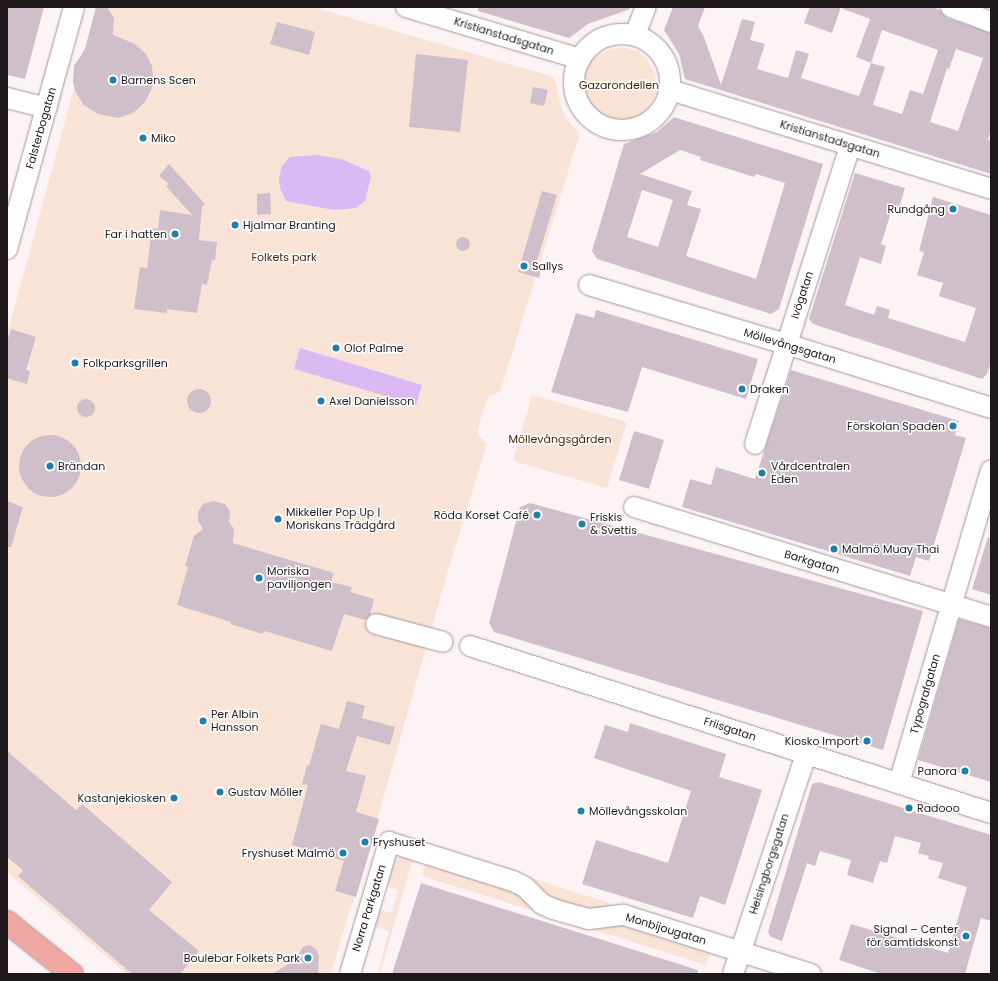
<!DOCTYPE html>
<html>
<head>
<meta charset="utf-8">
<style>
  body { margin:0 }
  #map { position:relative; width:998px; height:981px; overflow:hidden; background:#fcf3f5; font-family:Poppins,sans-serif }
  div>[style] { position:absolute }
  .green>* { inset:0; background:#f9e3d6 }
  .water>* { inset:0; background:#dcb9f3 }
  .building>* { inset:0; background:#cfbfca }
  .round { border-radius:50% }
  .roads { filter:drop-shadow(0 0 1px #a89499) drop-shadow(0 0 1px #a89499) }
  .minor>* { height:20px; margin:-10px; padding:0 10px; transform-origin:10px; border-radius:10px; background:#fff }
  .minor>.ring { margin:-10px; padding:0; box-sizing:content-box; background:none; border:20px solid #fff; border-radius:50% }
  .major>* { height:22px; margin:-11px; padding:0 11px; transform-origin:11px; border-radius:11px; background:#eea8a1 }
  .dots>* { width:11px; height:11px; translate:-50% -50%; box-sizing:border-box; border:2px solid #fff; border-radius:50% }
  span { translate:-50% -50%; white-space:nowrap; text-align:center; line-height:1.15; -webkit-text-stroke:3px #fff; paint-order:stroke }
  .street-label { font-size:11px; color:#1f181a }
  .poi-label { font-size:11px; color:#1f181a }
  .left { translate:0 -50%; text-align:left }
  .right { translate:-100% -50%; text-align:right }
  .park-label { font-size:11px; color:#492205 }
  .frame { position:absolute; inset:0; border:8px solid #1f181a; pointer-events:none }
</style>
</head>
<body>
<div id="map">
  <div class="green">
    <i style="clip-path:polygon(96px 7px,313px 7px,554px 77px,562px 110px,570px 124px,580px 133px,500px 392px,489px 396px,482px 414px,477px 434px,487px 444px,450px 564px,355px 897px,350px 909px,331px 974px,127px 974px,7px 872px,7px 335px)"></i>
    <i style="clip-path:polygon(622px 47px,639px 52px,646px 58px,653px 71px,655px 73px,657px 89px,654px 99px,644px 112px,627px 121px,613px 122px,605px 120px,593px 112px,586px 98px,584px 99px,582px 95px,581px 83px,584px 72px,593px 57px,596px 57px,606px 51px)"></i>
    <i style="clip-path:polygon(532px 395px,627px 422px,607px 488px,513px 461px)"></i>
    <i style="clip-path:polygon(401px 856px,413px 858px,380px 974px,378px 974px,389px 931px,375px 927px,380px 910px,392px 913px,398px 890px,386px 886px,393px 864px)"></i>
    <i style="clip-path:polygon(426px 862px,519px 892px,540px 913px,422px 876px)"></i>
    <i style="clip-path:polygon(525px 876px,616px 905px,588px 911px,549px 899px)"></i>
    <i style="clip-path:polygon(616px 923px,711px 952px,706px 965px,588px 928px)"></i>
  </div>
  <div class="water">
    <i style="clip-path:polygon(316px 155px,341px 159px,369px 171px,371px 177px,365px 201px,356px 208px,334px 210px,286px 201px,280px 188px,279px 177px,282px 166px,290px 157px)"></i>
    <i style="clip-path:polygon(300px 348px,422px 385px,416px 405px,294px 369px)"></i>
  </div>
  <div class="building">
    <i style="clip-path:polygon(7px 7px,44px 7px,25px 79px,7px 75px)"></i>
    <i style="clip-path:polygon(96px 7px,107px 7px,114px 18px,113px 35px,135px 44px,146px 54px,152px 66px,153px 77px,152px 88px,145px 102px,133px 113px,118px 118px,98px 114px,84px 105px,76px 93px,73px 82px,74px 66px,85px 49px)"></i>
    <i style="clip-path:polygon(478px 7px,629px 7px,630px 9px,588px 24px,569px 38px,478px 11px)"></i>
    <i style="clip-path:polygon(evenodd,673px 7px,705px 7px,698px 26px,704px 37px,721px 85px,742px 19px,755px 22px,750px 40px,765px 44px,757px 69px,788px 78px,796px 50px,809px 54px,801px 78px,859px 96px,871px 63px,856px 57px,870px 19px,843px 9px,843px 7px,933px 7px,940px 10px,947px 18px,991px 33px,991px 129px,988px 140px,991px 141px,991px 174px,685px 79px,679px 54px,664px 30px,673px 7px,882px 30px,938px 50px,923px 94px,910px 90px,902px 114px,873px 105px,885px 67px,871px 63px,882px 30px,673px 7px,956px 49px,983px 58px,958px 131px,930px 122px,947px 68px,949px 69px,956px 49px)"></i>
    <i style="clip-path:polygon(810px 7px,841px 7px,832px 33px,804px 23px)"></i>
    <i style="clip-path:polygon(277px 22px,315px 32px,309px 55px,270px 44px)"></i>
    <i style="clip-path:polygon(416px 54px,468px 60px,460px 132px,409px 127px)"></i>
    <i style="clip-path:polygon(533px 87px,548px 90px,544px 106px,530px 103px)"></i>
    <i style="clip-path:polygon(evenodd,674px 117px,823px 164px,779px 309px,771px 314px,597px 259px,592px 251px,624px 144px,657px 132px,674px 117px,680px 150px,701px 157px,700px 160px,754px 177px,756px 174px,785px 183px,756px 279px,686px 256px,701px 209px,687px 205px,692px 191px,640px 174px,680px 150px,674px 117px,642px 190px,673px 200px,658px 247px,627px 237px,642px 190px)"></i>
    <i style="clip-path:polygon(169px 164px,205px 204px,202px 207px,199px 240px,217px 242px,215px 260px,212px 260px,207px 285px,202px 284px,197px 313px,167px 309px,167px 313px,134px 309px,140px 267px,147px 268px,152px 228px,158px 229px,160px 210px,192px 215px,166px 186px,169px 184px,159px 176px)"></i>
    <i style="clip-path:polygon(855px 173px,905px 188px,898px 211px,892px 209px,881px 244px,886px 246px,881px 264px,860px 257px,845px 305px,874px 315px,877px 306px,890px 310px,888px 318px,965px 342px,976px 308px,939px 296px,943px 283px,917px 275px,924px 252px,919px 251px,933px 197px,991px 215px,991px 361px,987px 374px,982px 379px,813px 324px,809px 319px)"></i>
    <i style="clip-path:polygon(542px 191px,557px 195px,536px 264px,542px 266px,539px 278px,518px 272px)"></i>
    <i style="clip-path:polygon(270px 193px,271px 214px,257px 215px,257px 194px)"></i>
    <i class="round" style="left:456px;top:237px;width:14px;height:14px"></i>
    <i style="clip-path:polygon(596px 310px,758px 359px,746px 399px,642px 367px,628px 412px,551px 392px,576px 313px,594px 318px)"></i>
    <i style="clip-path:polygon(11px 329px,36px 337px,26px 370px,30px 371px,27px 384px,7px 378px,7px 342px)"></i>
    <i style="clip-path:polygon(791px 370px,959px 421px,955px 435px,966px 438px,929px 561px,916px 557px,910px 576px,682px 507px,690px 479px,711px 485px,716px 467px,755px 479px)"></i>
    <i class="round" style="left:187px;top:389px;width:24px;height:24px"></i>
    <i class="round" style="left:77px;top:399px;width:18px;height:18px"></i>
    <i style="clip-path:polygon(634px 431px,664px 440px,649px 489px,619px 480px)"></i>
    <i class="round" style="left:19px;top:435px;width:62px;height:62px"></i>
    <i style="clip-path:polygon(7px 501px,23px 507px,11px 547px,7px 547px)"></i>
    <i style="clip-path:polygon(213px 501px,225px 504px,230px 512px,229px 522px,234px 529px,233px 543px,334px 573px,331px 582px,352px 587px,350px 592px,374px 599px,370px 615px,365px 620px,344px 614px,332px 651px,264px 631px,263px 634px,230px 624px,231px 622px,177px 605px,188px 567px,185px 566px,194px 536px,203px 529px,198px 521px,198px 512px,203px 504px)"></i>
    <i style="clip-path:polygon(530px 503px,923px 611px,883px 750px,494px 632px,489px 623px,520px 507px)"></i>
    <i style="clip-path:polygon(988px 537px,991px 538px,991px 595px,972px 589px)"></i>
    <i style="clip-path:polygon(959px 619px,991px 628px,991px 782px,918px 760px)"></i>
    <i style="clip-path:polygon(347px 701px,365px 706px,362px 718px,395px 727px,390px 745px,357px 736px,346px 771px,366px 776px,356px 812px,379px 819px,356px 897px,335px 891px,344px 861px,292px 845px,308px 785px,302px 784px,307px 765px,309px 766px,321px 724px,339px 729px)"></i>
    <i style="clip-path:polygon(630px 723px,726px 754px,719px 777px,762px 790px,725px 905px,700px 896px,693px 918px,582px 884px,596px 840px,668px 863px,691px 791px,594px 758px,605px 725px,628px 732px)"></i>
    <i style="clip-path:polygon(7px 751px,76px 810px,82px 804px,172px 882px,149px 910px,199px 951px,180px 974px,132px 974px,18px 876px,23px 870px,7px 857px)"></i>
    <i style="clip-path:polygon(819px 782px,991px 835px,991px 921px,981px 918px,965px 974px,881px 974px,839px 960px,851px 924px,948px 953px,967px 887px,938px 878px,943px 863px,928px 859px,929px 856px,918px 853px,921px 843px,895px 836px,887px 863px,880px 861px,873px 883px,847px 875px,851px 860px,820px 851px,815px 866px,807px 863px,782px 941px,771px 937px,768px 932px,812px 784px)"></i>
    <i style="clip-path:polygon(421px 883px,698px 970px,698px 974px,392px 974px)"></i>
    <i style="clip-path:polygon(310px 945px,317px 950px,319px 956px,318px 974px,272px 974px,295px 960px,303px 947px)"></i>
  </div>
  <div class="roads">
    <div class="minor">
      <i style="left:406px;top:7px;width:182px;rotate:16.6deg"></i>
      <i style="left:951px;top:7px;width:43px;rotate:20.6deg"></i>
      <i class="ring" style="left:574px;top:34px;width:76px;height:76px"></i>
      <i style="left:635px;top:35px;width:30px;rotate:-69deg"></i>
      <i style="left:670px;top:90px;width:336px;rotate:17.1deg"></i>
      <i style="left:7px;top:98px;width:41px;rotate:14deg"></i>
      <i style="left:7px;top:249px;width:251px;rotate:-74.5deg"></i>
      <i style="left:589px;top:285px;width:206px;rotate:16.7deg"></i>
      <i style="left:786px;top:344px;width:215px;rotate:17.3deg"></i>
      <i style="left:755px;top:444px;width:313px;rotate:-72.3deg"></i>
      <i style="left:634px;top:507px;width:374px;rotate:17.1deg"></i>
      <i style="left:376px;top:624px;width:69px;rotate:15deg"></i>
      <i style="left:470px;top:646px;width:547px;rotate:17.77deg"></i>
      <i style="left:899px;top:783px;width:326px;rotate:-73.6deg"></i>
      <i style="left:350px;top:974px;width:138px;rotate:-73.5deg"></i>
      <i style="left:389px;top:842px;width:130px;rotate:17.5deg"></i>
      <i style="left:513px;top:881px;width:13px;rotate:27deg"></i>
      <i style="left:525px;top:887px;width:24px;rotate:45deg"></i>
      <i style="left:542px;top:904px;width:12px;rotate:24deg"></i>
      <i style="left:553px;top:909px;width:37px;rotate:16deg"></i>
      <i style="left:589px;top:919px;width:35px;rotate:-7deg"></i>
      <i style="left:624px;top:915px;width:196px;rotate:17.5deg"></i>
      <i style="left:733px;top:974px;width:232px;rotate:-71.6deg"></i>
    </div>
    <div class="major">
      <i style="left:7px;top:922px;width:83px;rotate:38.7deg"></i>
    </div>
  </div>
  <div class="dots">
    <i style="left:113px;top:80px;background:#227dab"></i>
    <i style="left:143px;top:138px;background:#227dab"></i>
    <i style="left:953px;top:209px;background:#227dab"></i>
    <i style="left:235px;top:225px;background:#227dab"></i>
    <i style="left:175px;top:234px;background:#227dab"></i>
    <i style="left:524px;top:266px;background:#227dab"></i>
    <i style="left:336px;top:348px;background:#227dab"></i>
    <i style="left:75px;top:363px;background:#227dab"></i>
    <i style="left:742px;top:389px;background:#227dab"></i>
    <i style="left:321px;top:401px;background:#227dab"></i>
    <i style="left:953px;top:426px;background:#227dab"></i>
    <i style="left:50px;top:466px;background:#227dab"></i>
    <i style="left:762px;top:473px;background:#227dab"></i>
    <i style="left:537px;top:515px;background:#227dab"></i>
    <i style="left:278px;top:519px;background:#227dab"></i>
    <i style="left:582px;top:524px;background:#227dab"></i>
    <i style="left:834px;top:549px;background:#227dab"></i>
    <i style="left:259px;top:578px;background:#227dab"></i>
    <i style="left:203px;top:721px;background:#227dab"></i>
    <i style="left:867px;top:741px;background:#227dab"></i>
    <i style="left:965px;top:771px;background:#227dab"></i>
    <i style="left:220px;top:792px;background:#227dab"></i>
    <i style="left:174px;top:798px;background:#227dab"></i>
    <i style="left:909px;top:808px;background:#227dab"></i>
    <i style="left:581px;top:811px;background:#227dab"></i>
    <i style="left:365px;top:842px;background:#227dab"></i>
    <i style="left:343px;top:853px;background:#227dab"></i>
    <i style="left:966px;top:936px;background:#227dab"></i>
    <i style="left:308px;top:958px;background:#227dab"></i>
  </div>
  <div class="street-label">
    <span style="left:504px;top:36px;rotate:17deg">Kristianstadsgatan</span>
    <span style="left:41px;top:128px;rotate:-74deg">Falsterbogatan</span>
    <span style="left:830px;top:139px;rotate:17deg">Kristianstadsgatan</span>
    <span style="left:802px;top:295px;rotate:-72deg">Ivögatan</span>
    <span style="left:790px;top:346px;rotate:17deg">Möllevångsgatan</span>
    <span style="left:812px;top:562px;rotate:17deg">Barkgatan</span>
    <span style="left:925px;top:694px;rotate:-74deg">Typografgatan</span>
    <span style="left:730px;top:729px;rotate:18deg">Friisgatan</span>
    <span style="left:769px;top:864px;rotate:-72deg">Helsingborgsgatan</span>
    <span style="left:369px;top:908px;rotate:-73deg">Norra Parkgatan</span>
    <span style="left:666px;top:929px;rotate:17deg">Monbijougatan</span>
  </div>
  <div class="poi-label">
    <span class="left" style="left:121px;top:80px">Barnens Scen</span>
    <span class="left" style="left:151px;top:138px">Miko</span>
    <span class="right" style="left:945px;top:209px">Rundgång</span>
    <span class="left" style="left:243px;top:225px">Hjalmar Branting</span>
    <span class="right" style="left:167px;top:234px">Far i hatten</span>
    <span class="left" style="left:532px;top:266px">Sallys</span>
    <span class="left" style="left:344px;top:348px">Olof Palme</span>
    <span class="left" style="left:83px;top:363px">Folkparksgrillen</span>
    <span class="left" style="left:750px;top:389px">Draken</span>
    <span class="left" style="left:329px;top:401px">Axel Danielsson</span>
    <span class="right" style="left:945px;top:426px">Förskolan Spaden</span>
    <span class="left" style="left:58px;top:466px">Brändan</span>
    <span class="left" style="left:771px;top:473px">Vårdcentralen<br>Eden</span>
    <span class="left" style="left:286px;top:519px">Mikkeller Pop Up |<br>Moriskans Trädgård</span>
    <span class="right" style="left:529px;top:515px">Röda Korset Café</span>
    <span class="left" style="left:590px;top:524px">Friskis<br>&amp; Svettis</span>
    <span class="left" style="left:842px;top:549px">Malmö Muay Thai</span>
    <span class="left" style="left:267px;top:578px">Moriska<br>paviljongen</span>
    <span class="left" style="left:211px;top:721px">Per Albin<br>Hansson</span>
    <span class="right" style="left:859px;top:741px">Kiosko Import</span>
    <span class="right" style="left:957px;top:771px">Panora</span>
    <span class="left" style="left:228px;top:792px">Gustav Möller</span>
    <span class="right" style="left:166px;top:798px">Kastanjekiosken</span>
    <span class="left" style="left:917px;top:808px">Radooo</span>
    <span class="left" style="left:589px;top:811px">Möllevångsskolan</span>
    <span class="left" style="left:373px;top:842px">Fryshuset</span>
    <span class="right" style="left:335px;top:853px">Fryshuset Malmö</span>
    <span class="right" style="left:958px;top:936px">Signal – Center<br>för samtidskonst</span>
    <span class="right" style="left:300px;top:958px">Boulebar Folkets Park</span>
  </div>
  <div class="park-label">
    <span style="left:619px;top:85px">Gazarondellen</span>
    <span style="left:284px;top:257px">Folkets park</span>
    <span style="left:560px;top:439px">Möllevångsgården</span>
  </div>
  <div class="frame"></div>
</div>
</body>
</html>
